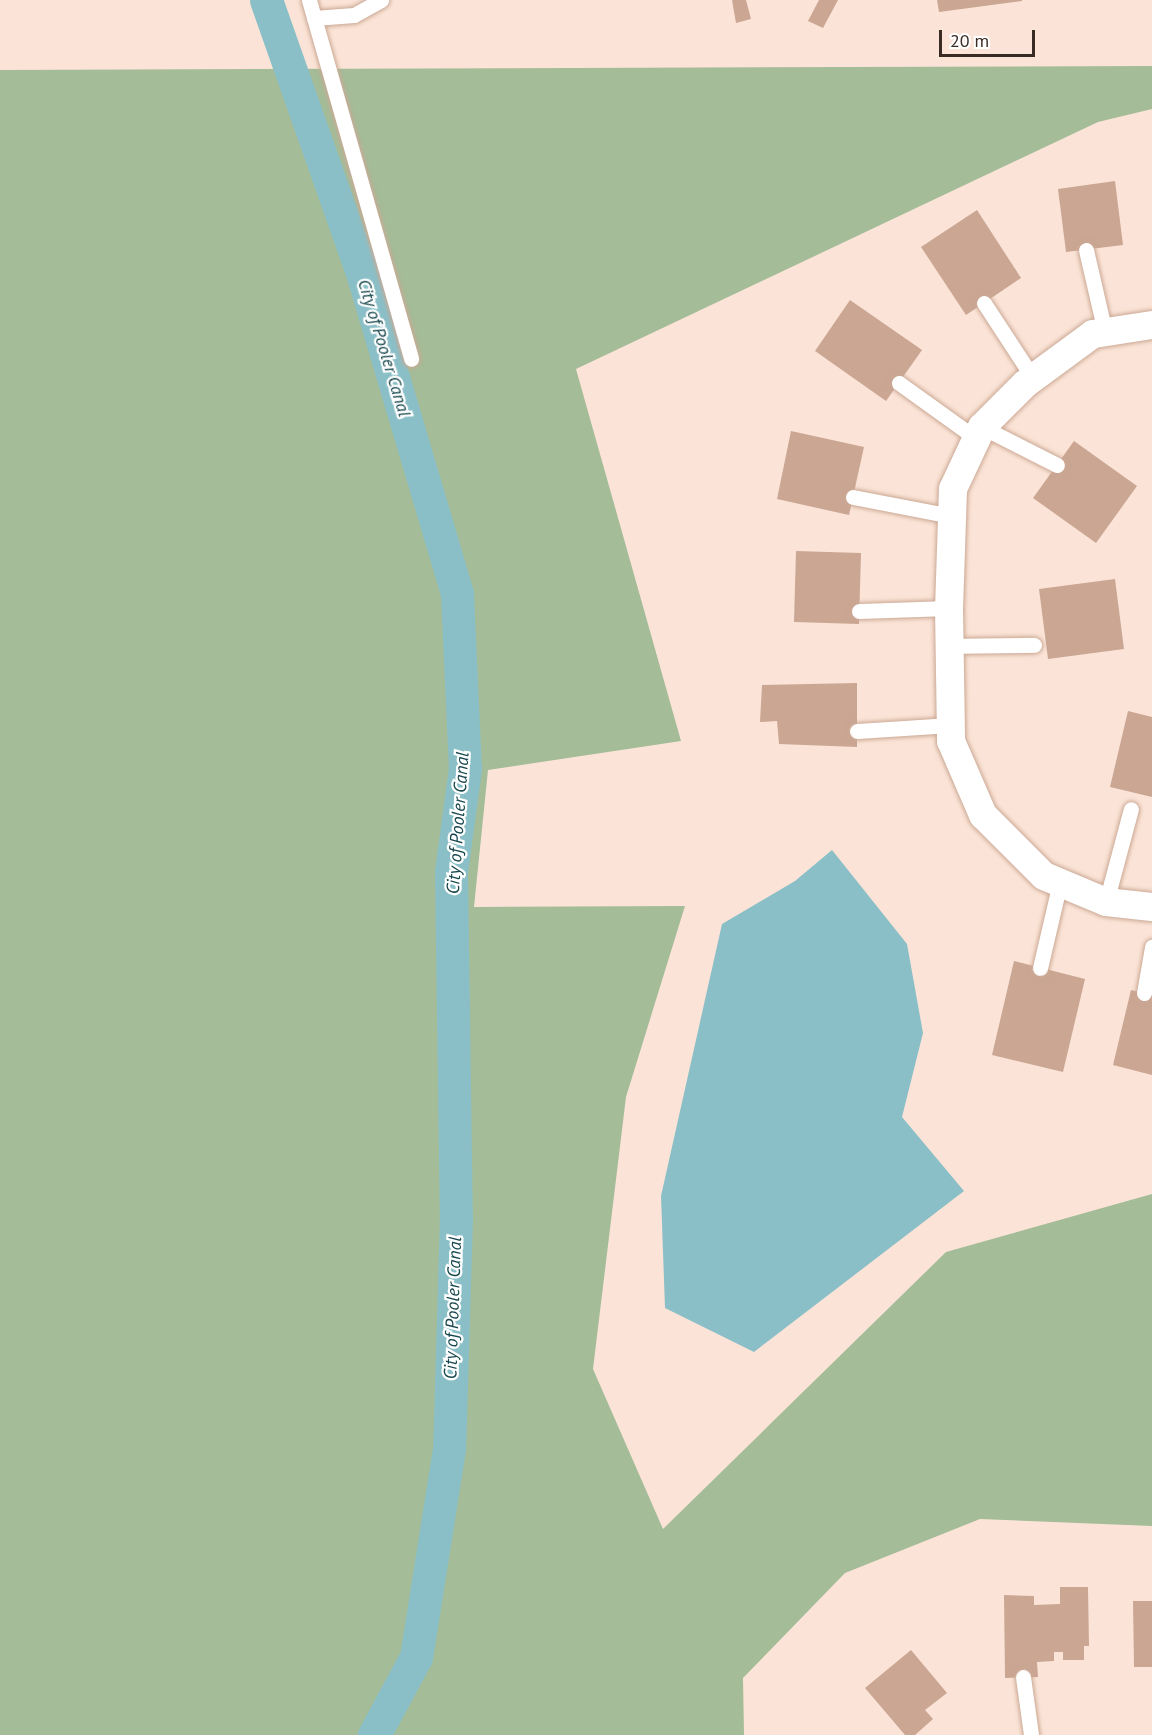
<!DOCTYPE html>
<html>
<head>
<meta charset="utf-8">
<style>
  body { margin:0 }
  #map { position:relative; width:1152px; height:1735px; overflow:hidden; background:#fbe4d7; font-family:"PT Sans",sans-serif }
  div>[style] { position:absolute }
  .forest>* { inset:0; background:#a4bc98 }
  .water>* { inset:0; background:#8abfc7 }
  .canal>* { height:33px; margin:-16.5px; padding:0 16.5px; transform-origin:16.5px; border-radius:16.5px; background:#8abfc7 }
  .building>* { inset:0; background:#caa693 }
  .roads { filter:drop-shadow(0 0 2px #cba894) drop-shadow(0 0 2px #cba894) }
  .service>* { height:15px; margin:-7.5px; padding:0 7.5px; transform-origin:7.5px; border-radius:7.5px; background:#fff }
  .minor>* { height:28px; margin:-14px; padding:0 14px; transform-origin:14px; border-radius:14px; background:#fff }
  span { translate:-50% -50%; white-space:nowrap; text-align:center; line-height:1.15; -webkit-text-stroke:4.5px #fff; paint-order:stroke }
  .water-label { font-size:18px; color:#17474d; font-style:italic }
  .scale { position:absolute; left:939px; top:30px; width:96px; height:27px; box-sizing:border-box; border:3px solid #392b23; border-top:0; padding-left:8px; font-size:18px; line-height:21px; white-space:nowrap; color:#392b23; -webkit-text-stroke:4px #fff; paint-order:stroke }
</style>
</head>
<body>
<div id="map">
  <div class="forest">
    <i style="clip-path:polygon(1152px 66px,1152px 109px,1098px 122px,576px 369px,681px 741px,488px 770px,474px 907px,685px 906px,626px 1097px,593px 1369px,663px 1529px,946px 1252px,1152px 1194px,1152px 1526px,980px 1519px,845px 1573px,743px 1678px,744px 1735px,0 1735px,0 70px)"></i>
  </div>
  <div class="water">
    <i style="clip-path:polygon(832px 850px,907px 944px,923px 1033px,902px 1117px,964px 1191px,754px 1352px,665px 1308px,661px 1196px,722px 924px,795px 881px)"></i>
  </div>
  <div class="canal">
    <i style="left:266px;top:0;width:293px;rotate:70.6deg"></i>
    <i style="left:363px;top:276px;width:332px;rotate:73.5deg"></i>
    <i style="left:457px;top:594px;width:174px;rotate:87.4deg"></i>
    <i style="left:465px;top:768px;width:105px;rotate:97.7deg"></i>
    <i style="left:451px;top:872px;width:345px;rotate:89.2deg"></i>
    <i style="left:456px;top:1217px;width:232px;rotate:91.7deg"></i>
    <i style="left:449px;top:1449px;width:211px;rotate:99deg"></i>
    <i style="left:416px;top:1657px;width:89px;rotate:118.3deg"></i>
  </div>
  <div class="building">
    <i style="clip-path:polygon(732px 0,746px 0,751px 19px,736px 23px)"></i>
    <i style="clip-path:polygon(819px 0,838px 0,823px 28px,808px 21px)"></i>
    <i style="clip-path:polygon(937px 0,1022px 0,1022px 1px,939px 12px)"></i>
    <i style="clip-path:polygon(1115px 181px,1123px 245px,1066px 252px,1058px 189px)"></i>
    <i style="clip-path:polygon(977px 210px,1021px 278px,966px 315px,921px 247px)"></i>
    <i style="clip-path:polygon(850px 300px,922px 350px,886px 401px,815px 351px)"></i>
    <i style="clip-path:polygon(791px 431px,864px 447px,849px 515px,777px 499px)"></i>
    <i style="clip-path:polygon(1074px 441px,1137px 486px,1096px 543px,1033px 498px)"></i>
    <i style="clip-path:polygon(796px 551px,861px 553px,859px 624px,794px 622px)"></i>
    <i style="clip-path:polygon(1115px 579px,1124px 649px,1048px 659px,1039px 589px)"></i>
    <i style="clip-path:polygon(857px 683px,857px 747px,779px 744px,777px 721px,760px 722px,762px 685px)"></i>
    <i style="clip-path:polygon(1128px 711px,1152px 717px,1152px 797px,1110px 787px)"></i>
    <i style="clip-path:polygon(1014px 961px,1085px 979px,1063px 1072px,992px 1055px)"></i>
    <i style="clip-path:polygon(1131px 990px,1152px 995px,1152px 1075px,1113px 1065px)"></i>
    <i style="clip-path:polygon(1060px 1587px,1088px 1587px,1089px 1646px,1084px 1646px,1084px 1660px,1063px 1660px,1063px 1652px,1054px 1652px,1054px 1661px,1037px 1662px,1038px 1677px,1005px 1678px,1004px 1595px,1034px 1596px,1034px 1605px,1060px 1604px)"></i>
    <i style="clip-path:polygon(1133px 1601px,1152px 1601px,1152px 1667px,1134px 1667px)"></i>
    <i style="clip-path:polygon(911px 1650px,947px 1693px,925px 1710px,933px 1719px,915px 1735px,905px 1735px,865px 1688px)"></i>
  </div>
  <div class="roads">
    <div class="service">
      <i style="left:309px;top:0;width:373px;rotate:74.1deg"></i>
      <i style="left:314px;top:18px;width:40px;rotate:-4.3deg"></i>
      <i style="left:354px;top:15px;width:31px;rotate:-29deg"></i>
      <i style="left:1086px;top:250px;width:84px;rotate:77deg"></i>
      <i style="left:984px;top:303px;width:90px;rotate:56.8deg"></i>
      <i style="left:899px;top:383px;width:96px;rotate:35.7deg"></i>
      <i style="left:982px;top:427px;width:84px;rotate:26.9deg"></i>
      <i style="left:853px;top:497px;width:101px;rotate:10.9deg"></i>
      <i style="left:859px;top:611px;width:90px;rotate:-1.9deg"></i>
      <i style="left:949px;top:646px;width:85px;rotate:-0.7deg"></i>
      <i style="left:857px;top:731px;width:94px;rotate:-3.7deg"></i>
      <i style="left:1106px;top:902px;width:96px;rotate:-75deg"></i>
      <i style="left:1040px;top:968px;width:88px;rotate:-76.9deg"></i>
      <i style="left:1144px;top:993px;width:47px;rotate:-80.1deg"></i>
      <i style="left:1023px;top:1677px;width:59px;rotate:82.1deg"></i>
    </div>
    <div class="minor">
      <i style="left:1152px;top:325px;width:60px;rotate:171.3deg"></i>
      <i style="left:1093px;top:334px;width:84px;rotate:143.7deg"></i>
      <i style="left:1025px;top:384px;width:61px;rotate:135deg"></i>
      <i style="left:982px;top:427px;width:68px;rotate:115.1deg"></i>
      <i style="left:953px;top:489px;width:119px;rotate:91.9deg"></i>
      <i style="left:949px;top:608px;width:133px;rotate:89.1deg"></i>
      <i style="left:951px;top:741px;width:81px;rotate:66.6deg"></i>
      <i style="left:983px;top:815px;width:86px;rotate:45deg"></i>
      <i style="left:1044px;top:876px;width:67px;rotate:22.8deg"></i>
      <i style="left:1106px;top:902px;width:46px;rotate:6.2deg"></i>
    </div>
  </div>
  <div class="water-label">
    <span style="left:384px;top:348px;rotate:73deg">City of Pooler Canal</span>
    <span style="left:458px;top:823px;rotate:-86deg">City of Pooler Canal</span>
    <span style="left:453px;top:1308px;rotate:-88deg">City of Pooler Canal</span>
  </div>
  <div class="scale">20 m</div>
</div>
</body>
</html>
